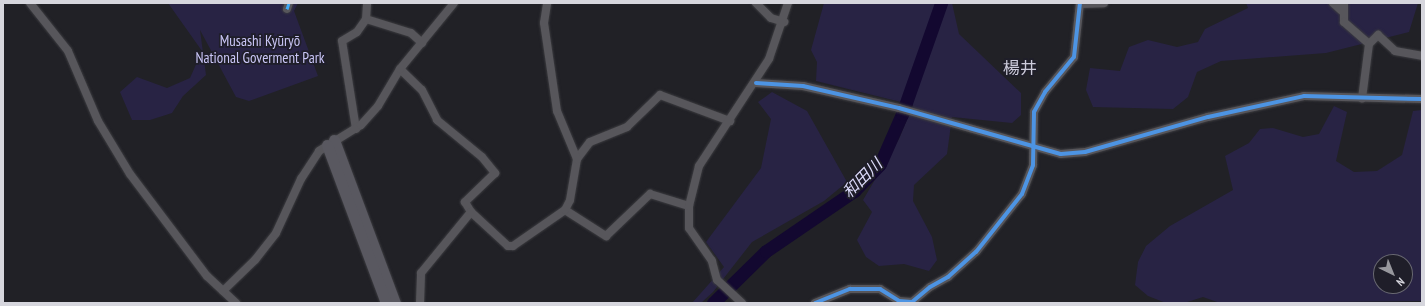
<!DOCTYPE html>
<html>
<head>
<meta charset="utf-8">
<style>
  body { margin:0 }
  #map { position:relative; width:1425px; height:306px; overflow:hidden; background:#212126; font-family:"PT Sans Narrow","Noto Sans JP",sans-serif }
  div>[style] { position:absolute }
  .green>* { inset:0; background:#282344 }
  .river>* { height:13px; margin:-6.5px; padding:0 6.5px; transform-origin:6.5px; border-radius:6.5px; background:#130830 }
  .roads { filter:drop-shadow(0 0 1px #3c3c40) drop-shadow(0 0 1px #3c3c40) }
  .street>* { height:8px; margin:-4px; padding:0 4px; transform-origin:4px; border-radius:4px; background:#57565b }
  .secondary>* { height:11px; margin:-5.5px; padding:0 5.5px; transform-origin:5.5px; border-radius:5.5px; background:#595860 }
  .quiet>* { height:3px; margin-top:-1.5px; transform-origin:0; background:repeating-linear-gradient(90deg,#3fa9f5 0 6px,transparent 0 9px) }
  .cycleway>* { height:4px; margin:-2px; padding:0 2px; transform-origin:2px; border-radius:2px; background:#4d94e3 }
  span { translate:-50% -50%; white-space:nowrap; text-align:center; line-height:1.15; -webkit-text-stroke:3.5px #1f1e29; paint-order:stroke }
  .park-label { font-size:15px; color:#cac6f6 }
  .water-label { font-size:16px; color:#dcdafa; font-style:italic }
  .quarter-label { font-size:17px; color:#cccbda }
  .frame { position:absolute; inset:0; border:4px solid #d6d6dd; pointer-events:none }
  .north { position:absolute; left:1373px; top:254px; width:40px; height:40px; box-sizing:border-box; background:#1f1e29; border:1px solid #686871; border-radius:50%; rotate:137deg; font-size:11px; font-weight:700; line-height:16px; text-align:center; color:#d6d6dd }
  .north::after { content:''; display:block; margin:auto; width:14px; height:18px; background:#97979d; clip-path:polygon(50% 0,100% 100%,50% 72%,0 100%) }
</style>
</head>
<body>
<div id="map">
  <div class="green">
    <i style="clip-path:polygon(168px 3px,298px 3px,294px 11px,318px 76px,249px 101px,236px 97px,200px 30px,206px 75px,183px 96px,172px 113px,150px 120px,132px 120px,120px 92px,137px 77px,167px 88px,190px 78px,202px 51px)"></i>
    <i style="clip-path:polygon(824px 3px,952px 3px,959px 34px,1021px 93px,1021px 115px,1012px 123px,952px 117px,947px 154px,914px 185px,913px 201px,932px 237px,937px 260px,929px 271px,904px 264px,879px 266px,866px 257px,857px 240px,872px 212px,863px 200px,899px 139px,913px 105px,816px 81px,817px 62px,811px 50px)"></i>
    <i style="clip-path:polygon(1246px 3px,1418px 3px,1409px 32px,1326px 53px,1221px 61px,1197px 72px,1188px 97px,1173px 109px,1093px 107px,1086px 90px,1090px 68px,1120px 71px,1129px 47px,1148px 40px,1177px 47px,1198px 42px,1205px 29px,1248px 8px)"></i>
    <i style="clip-path:polygon(772px 92px,807px 111px,847px 182px,824px 201px,752px 242px,713px 292px,701px 303px,692px 303px,724px 267px,706px 242px,761px 168px,771px 119px,758px 102px)"></i>
    <i style="clip-path:polygon(evenodd,1334px 106px,1347px 112px,1336px 161px,1354px 172px,1377px 171px,1402px 155px,1413px 111px,1422px 110px,1422px 301px,1220px 303px,1203px 297px,1184px 303px,1166px 303px,1148px 296px,1135px 285px,1138px 262px,1146px 246px,1170px 226px,1233px 190px,1225px 156px,1249px 143px,1260px 129px,1273px 128px,1303px 137px,1319px 134px,1334px 106px,1381px 262px,1405px 262px,1405px 286px,1381px 286px,1381px 262px)"></i>
  </div>
  <div class="river">
    <i style="left:713px;top:303px;width:74px;rotate:-44.5deg"></i>
    <i style="left:766px;top:251px;width:107px;rotate:-34.3deg"></i>
    <i style="left:854px;top:191px;width:37px;rotate:-46deg"></i>
    <i style="left:880px;top:164px;width:55px;rotate:-66.3deg"></i>
    <i style="left:902px;top:114px;width:118px;rotate:-70.6deg"></i>
  </div>
  <div class="roads">
    <div class="street">
      <i style="left:30px;top:3px;width:61px;rotate:51.6deg"></i>
      <i style="left:68px;top:51px;width:76px;rotate:66.8deg"></i>
      <i style="left:98px;top:121px;width:62px;rotate:58.9deg"></i>
      <i style="left:130px;top:174px;width:128px;rotate:53deg"></i>
      <i style="left:207px;top:276px;width:40px;rotate:43deg"></i>
      <i style="left:756px;top:3px;width:21px;rotate:45deg"></i>
      <i style="left:771px;top:18px;width:14px;rotate:17deg"></i>
      <i style="left:1333px;top:3px;width:12px;rotate:42deg"></i>
      <i style="left:1344px;top:3px;width:19px;rotate:90deg"></i>
      <i style="left:1344px;top:22px;width:33px;rotate:41deg"></i>
      <i style="left:1369px;top:44px;width:55px;rotate:97.3deg"></i>
      <i style="left:1080px;top:4px;width:24px;rotate:-2deg"></i>
      <i style="left:287px;top:9px;width:6px;rotate:-72deg"></i>
      <i style="left:366px;top:19px;width:47px;rotate:17.3deg"></i>
      <i style="left:411px;top:33px;width:15px;rotate:42deg"></i>
      <i style="left:1369px;top:44px;width:13px;rotate:-45deg"></i>
      <i style="left:1378px;top:35px;width:23px;rotate:43deg"></i>
      <i style="left:1395px;top:51px;width:27px;rotate:10deg"></i>
      <i style="left:400px;top:69px;width:30px;rotate:44deg"></i>
      <i style="left:422px;top:90px;width:34px;rotate:63deg"></i>
      <i style="left:437px;top:120px;width:58px;rotate:39.4deg"></i>
      <i style="left:482px;top:157px;width:21px;rotate:51deg"></i>
      <i style="left:495px;top:173px;width:42px;rotate:136deg"></i>
      <i style="left:465px;top:202px;width:12px;rotate:59deg"></i>
      <i style="left:756px;top:83px;width:47px;rotate:3.7deg"></i>
      <i style="left:803px;top:86px;width:98px;rotate:12.9deg"></i>
      <i style="left:899px;top:108px;width:168px;rotate:15.9deg"></i>
      <i style="left:1061px;top:154px;width:24px;rotate:-5deg"></i>
      <i style="left:1085px;top:152px;width:128px;rotate:-15.9deg"></i>
      <i style="left:1208px;top:117px;width:98px;rotate:-12.3deg"></i>
      <i style="left:1304px;top:96px;width:118px;rotate:1.5deg"></i>
      <i style="left:356px;top:129px;width:89px;rotate:-99deg"></i>
      <i style="left:342px;top:41px;width:17px;rotate:-31deg"></i>
      <i style="left:357px;top:32px;width:16px;rotate:-55deg"></i>
      <i style="left:366px;top:19px;width:16px;rotate:-86deg"></i>
      <i style="left:577px;top:159px;width:21px;rotate:-53deg"></i>
      <i style="left:590px;top:142px;width:40px;rotate:-22deg"></i>
      <i style="left:627px;top:127px;width:46px;rotate:-44.1deg"></i>
      <i style="left:660px;top:95px;width:75px;rotate:20.4deg"></i>
      <i style="left:565px;top:210px;width:49px;rotate:32.4deg"></i>
      <i style="left:606px;top:236px;width:61px;rotate:-43.7deg"></i>
      <i style="left:650px;top:194px;width:41px;rotate:17.1deg"></i>
      <i style="left:223px;top:291px;width:45px;rotate:-44.1deg"></i>
      <i style="left:255px;top:260px;width:34px;rotate:-52deg"></i>
      <i style="left:276px;top:233px;width:60px;rotate:-65.2deg"></i>
      <i style="left:301px;top:179px;width:33px;rotate:-57deg"></i>
      <i style="left:319px;top:151px;width:49px;rotate:-31.8deg"></i>
      <i style="left:361px;top:125px;width:25px;rotate:-48deg"></i>
      <i style="left:378px;top:106px;width:43px;rotate:-59.3deg"></i>
      <i style="left:400px;top:69px;width:85px;rotate:-50.7deg"></i>
      <i style="left:420px;top:303px;width:30px;rotate:-88deg"></i>
      <i style="left:421px;top:273px;width:79px;rotate:-50.7deg"></i>
      <i style="left:471px;top:212px;width:50px;rotate:42.6deg"></i>
      <i style="left:508px;top:246px;width:5px"></i>
      <i style="left:513px;top:246px;width:63px;rotate:-34.7deg"></i>
      <i style="left:565px;top:210px;width:11px;rotate:-63deg"></i>
      <i style="left:570px;top:200px;width:42px;rotate:-80.3deg"></i>
      <i style="left:577px;top:159px;width:52px;rotate:-112.6deg"></i>
      <i style="left:557px;top:111px;width:89px;rotate:-98.4deg"></i>
      <i style="left:544px;top:23px;width:20px;rotate:-81deg"></i>
      <i style="left:742px;top:303px;width:34px;rotate:-137deg"></i>
      <i style="left:717px;top:280px;width:20px;rotate:-105deg"></i>
      <i style="left:712px;top:261px;width:40px;rotate:-124.9deg"></i>
      <i style="left:689px;top:228px;width:22px;rotate:-90deg"></i>
      <i style="left:689px;top:206px;width:41px;rotate:-76deg"></i>
      <i style="left:699px;top:166px;width:128px;rotate:-56.8deg"></i>
      <i style="left:769px;top:59px;width:59px;rotate:-71.3deg"></i>
      <i style="left:815px;top:303px;width:38px;rotate:-22deg"></i>
      <i style="left:850px;top:289px;width:30px"></i>
      <i style="left:880px;top:289px;width:22px;rotate:32deg"></i>
      <i style="left:899px;top:301px;width:13px;rotate:4deg"></i>
      <i style="left:912px;top:302px;width:23px;rotate:-40deg"></i>
      <i style="left:930px;top:287px;width:21px;rotate:-29deg"></i>
      <i style="left:948px;top:277px;width:38px;rotate:-42deg"></i>
      <i style="left:976px;top:252px;width:74px;rotate:-51.6deg"></i>
      <i style="left:1022px;top:194px;width:31px;rotate:-69deg"></i>
      <i style="left:1033px;top:165px;width:53px;rotate:-88.9deg"></i>
      <i style="left:1034px;top:112px;width:23px;rotate:-61deg"></i>
      <i style="left:1045px;top:92px;width:45px;rotate:-50.4deg"></i>
      <i style="left:1074px;top:57px;width:54px;rotate:-83.7deg"></i>
    </div>
    <div class="secondary">
      <i style="left:334px;top:140px;width:174px;rotate:69.5deg"></i>
      <i style="left:327px;top:145px;width:169px;rotate:69.5deg"></i>
    </div>
  </div>
  <div class="quiet">
    <i style="left:287px;top:9px;width:6px;rotate:-72deg"></i>
  </div>
  <div class="cycleway">
    <i style="left:756px;top:83px;width:47px;rotate:3.7deg"></i>
    <i style="left:803px;top:86px;width:98px;rotate:12.9deg"></i>
    <i style="left:899px;top:108px;width:168px;rotate:15.9deg"></i>
    <i style="left:1061px;top:154px;width:24px;rotate:-5deg"></i>
    <i style="left:1085px;top:152px;width:128px;rotate:-15.9deg"></i>
    <i style="left:1208px;top:117px;width:98px;rotate:-12.3deg"></i>
    <i style="left:1304px;top:96px;width:118px;rotate:1.5deg"></i>
    <i style="left:815px;top:303px;width:38px;rotate:-22deg"></i>
    <i style="left:850px;top:289px;width:30px"></i>
    <i style="left:880px;top:289px;width:22px;rotate:32deg"></i>
    <i style="left:899px;top:301px;width:13px;rotate:4deg"></i>
    <i style="left:912px;top:302px;width:23px;rotate:-40deg"></i>
    <i style="left:930px;top:287px;width:21px;rotate:-29deg"></i>
    <i style="left:948px;top:277px;width:38px;rotate:-42deg"></i>
    <i style="left:976px;top:252px;width:74px;rotate:-51.6deg"></i>
    <i style="left:1022px;top:194px;width:31px;rotate:-69deg"></i>
    <i style="left:1033px;top:165px;width:53px;rotate:-88.9deg"></i>
    <i style="left:1034px;top:112px;width:23px;rotate:-61deg"></i>
    <i style="left:1045px;top:92px;width:45px;rotate:-50.4deg"></i>
    <i style="left:1074px;top:57px;width:54px;rotate:-83.7deg"></i>
  </div>
  <div class="park-label">
    <span style="left:260px;top:49px">Musashi Kyūryō<br>National Goverment Park</span>
  </div>
  <div class="water-label">
    <span style="left:862px;top:178px;rotate:-45deg">和田川</span>
  </div>
  <div class="quarter-label">
    <span style="left:1020px;top:69px">楊井</span>
  </div>
  <div class="frame"></div>
  <div class="north">N</div>
</div>
</body>
</html>
